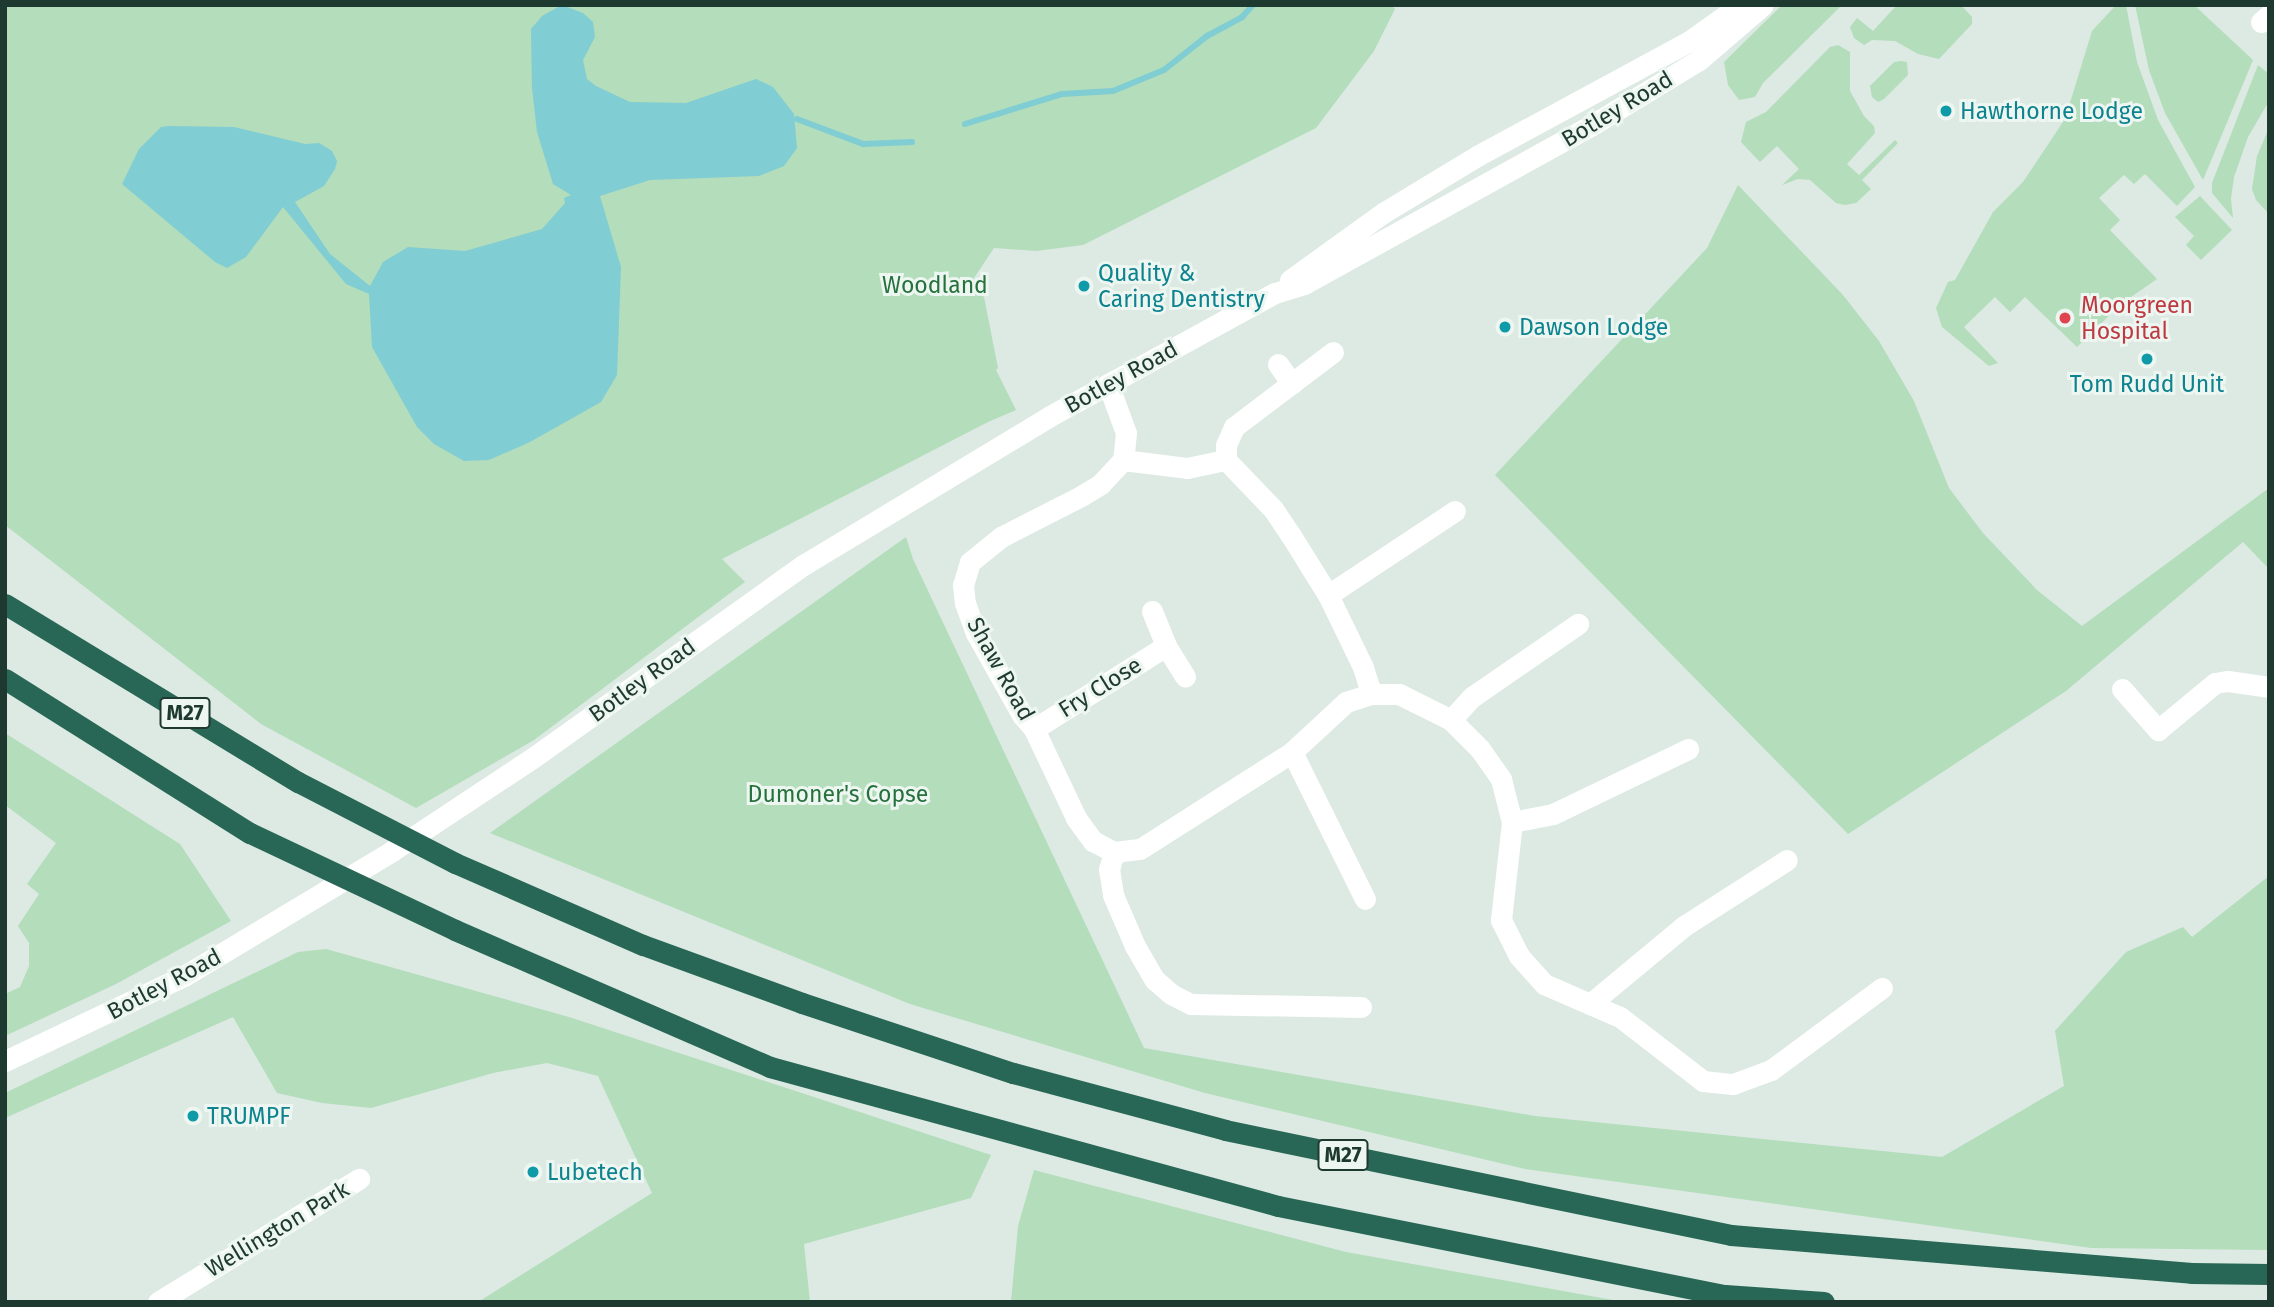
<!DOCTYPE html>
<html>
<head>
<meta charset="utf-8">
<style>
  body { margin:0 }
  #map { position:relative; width:2274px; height:1307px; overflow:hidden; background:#dceae3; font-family:"Fira Sans",sans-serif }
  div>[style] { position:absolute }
  .green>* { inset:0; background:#b3ddbb }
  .water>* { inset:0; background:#80cdd3 }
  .stream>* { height:6px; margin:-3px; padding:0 3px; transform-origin:3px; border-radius:3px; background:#80cdd3 }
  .street>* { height:21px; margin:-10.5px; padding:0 10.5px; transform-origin:10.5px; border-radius:10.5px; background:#fff }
  .secondary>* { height:21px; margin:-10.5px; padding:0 10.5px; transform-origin:10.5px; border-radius:10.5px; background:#fff }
  .highway>* { height:21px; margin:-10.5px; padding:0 10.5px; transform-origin:10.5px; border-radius:10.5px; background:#286755 }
  .dots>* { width:19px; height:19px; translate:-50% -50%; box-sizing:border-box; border:4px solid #edf6f1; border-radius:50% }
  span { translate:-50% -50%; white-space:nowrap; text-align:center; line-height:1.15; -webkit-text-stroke:6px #edf6f1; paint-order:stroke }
  .shield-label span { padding:2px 5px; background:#edf6f1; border:2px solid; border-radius:5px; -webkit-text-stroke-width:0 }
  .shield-label { font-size:21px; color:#1e3930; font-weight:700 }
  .street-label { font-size:23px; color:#1e3930 }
  .culture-label { font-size:23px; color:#0d838f }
  .left { translate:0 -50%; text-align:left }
  .park-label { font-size:23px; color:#26723d }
  .health-label { font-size:23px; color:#be3a42 }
  .frame { position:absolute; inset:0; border:7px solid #1e3930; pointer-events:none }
</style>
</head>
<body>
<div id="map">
  <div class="green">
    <i style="clip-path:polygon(5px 5px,1391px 5px,1395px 9px,1374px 51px,1316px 128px,1083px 245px,1036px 251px,994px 248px,970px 284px,984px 297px,998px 368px,996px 370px,1016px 410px,988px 422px,722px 559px,745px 582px,534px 740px,416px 808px,261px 724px,5px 525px)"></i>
    <i style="clip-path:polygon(1782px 5px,1842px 5px,1763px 83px,1755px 97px,1739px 100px,1728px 85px,1724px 62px)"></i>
    <i style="clip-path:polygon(1897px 5px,1961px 5px,1972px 17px,1972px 24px,1939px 59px,1918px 54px,1895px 41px,1872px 40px,1864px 45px,1854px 38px,1850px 27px,1857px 18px,1873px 31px)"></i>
    <i style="clip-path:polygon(2116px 5px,2126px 5px,2137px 62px,2158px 120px,2195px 187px,2177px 206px,2145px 174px,2134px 184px,2124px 175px,2099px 198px,2120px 220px,2110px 230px,2157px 279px,2121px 304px,2077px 347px,2025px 297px,2010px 312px,1995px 297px,1964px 327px,1998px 363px,1989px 366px,1942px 327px,1936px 308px,1948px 282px,1955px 280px,1993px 212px,2023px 182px,2065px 119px,2092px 31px)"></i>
    <i style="clip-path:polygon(2135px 5px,2194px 5px,2253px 60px,2203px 180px,2165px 113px,2149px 70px)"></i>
    <i style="clip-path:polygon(1838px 45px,1850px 52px,1850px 91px,1864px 116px,1874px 126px,1875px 133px,1847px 164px,1859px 175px,1895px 140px,1898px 143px,1862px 180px,1871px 189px,1856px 203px,1845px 205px,1836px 203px,1810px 180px,1798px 179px,1782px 185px,1799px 169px,1777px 146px,1760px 162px,1741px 142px,1746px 122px,1766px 112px,1830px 47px)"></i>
    <i style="clip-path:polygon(1901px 61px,1907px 62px,1908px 75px,1884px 99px,1878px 102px,1872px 97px,1870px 86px,1894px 62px)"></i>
    <i style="clip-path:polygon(2258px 65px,2269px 74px,2269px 101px,2248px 137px,2234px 177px,2231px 199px,2233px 218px,2212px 193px,2212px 183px)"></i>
    <i style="clip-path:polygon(2269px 128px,2269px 214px,2256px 200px,2252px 189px,2257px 156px)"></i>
    <i style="clip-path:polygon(1738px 185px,1843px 295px,1879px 341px,1914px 401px,1949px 488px,1983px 533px,2037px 590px,2082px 626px,2269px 488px,2269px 569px,2243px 542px,2066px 691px,1848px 834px,1495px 475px,1707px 248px)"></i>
    <i style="clip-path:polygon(2200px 196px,2232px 230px,2201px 260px,2186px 245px,2194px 236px,2175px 217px)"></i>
    <i style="clip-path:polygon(906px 537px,913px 559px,1144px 1048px,1535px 1116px,1942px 1157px,2064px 1086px,2055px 1031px,2126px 952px,2183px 927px,2192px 937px,2269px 876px,2269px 1250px,2091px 1248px,1525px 1169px,1205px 1093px,910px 1004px,490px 833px)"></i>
    <i style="clip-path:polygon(5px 733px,180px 844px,231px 921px,116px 984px,5px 1036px,5px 994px,20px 987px,29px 966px,29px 943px,18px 926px,39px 894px,27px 884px,56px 843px,5px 805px)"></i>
    <i style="clip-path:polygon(326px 949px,569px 1017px,991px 1155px,971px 1198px,804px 1244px,810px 1302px,478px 1302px,652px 1193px,598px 1076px,547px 1063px,493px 1073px,371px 1108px,322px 1103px,277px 1093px,233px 1017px,5px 1118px,5px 1093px,298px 952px)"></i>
    <i style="clip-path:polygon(1034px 1170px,1346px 1252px,1624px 1302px,1011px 1302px,1018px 1226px)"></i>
  </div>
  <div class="water">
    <i style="clip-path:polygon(562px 5px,583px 13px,593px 22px,595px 37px,583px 60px,587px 79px,596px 86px,630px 102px,686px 103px,756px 79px,773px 87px,794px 114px,797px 148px,784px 166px,759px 176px,650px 180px,600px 196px,621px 267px,617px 375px,601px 402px,530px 442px,489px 460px,464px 461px,434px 444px,417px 427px,372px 347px,369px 294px,346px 284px,283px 207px,246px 257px,227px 268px,215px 262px,122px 184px,139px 149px,161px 127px,169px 126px,234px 127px,305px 144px,319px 143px,332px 151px,337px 161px,335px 169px,324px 186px,295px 202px,330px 254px,370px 286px,383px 262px,408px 247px,465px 251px,542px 229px,565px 203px,564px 198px,571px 195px,553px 184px,537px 132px,532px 88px,531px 29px,542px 16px)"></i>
  </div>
  <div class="stream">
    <i style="left:797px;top:119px;width:71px;rotate:20.7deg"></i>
    <i style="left:863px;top:144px;width:49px;rotate:-2.3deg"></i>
    <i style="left:965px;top:124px;width:102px;rotate:-17.2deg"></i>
    <i style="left:1062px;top:94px;width:51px;rotate:-3.4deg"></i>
    <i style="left:1113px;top:91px;width:55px;rotate:-22.4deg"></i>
    <i style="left:1164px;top:70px;width:55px;rotate:-38.3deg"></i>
    <i style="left:1207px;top:36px;width:40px;rotate:-28deg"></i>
    <i style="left:1242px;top:17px;width:16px;rotate:-47deg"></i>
  </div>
  <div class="street">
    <i style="left:2261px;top:22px;width:11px;rotate:-41deg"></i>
    <i style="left:1278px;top:364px;width:24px;rotate:55deg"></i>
    <i style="left:1108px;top:384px;width:52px;rotate:69.8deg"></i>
    <i style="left:1126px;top:433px;width:27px;rotate:96deg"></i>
    <i style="left:1123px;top:460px;width:33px;rotate:133deg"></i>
    <i style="left:1101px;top:484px;width:21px;rotate:149deg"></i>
    <i style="left:1083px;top:495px;width:92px;rotate:152.9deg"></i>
    <i style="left:1001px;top:537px;width:40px;rotate:141deg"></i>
    <i style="left:970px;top:562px;width:24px;rotate:107deg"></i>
    <i style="left:963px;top:585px;width:18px;rotate:84deg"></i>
    <i style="left:965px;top:603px;width:32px;rotate:70deg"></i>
    <i style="left:976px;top:633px;width:94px;rotate:60.7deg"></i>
    <i style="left:1022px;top:715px;width:18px;rotate:49deg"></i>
    <i style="left:1034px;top:729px;width:98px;rotate:64.7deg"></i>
    <i style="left:1076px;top:818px;width:29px;rotate:54deg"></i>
    <i style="left:1093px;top:841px;width:24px;rotate:28deg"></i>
    <i style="left:1114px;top:852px;width:26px;rotate:-7deg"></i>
    <i style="left:1140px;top:849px;width:180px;rotate:-32.5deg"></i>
    <i style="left:1292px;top:752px;width:74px;rotate:-42.8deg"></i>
    <i style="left:1346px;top:702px;width:26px;rotate:-18deg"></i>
    <i style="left:1371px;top:694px;width:28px"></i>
    <i style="left:1399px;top:694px;width:58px;rotate:26.6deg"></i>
    <i style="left:1451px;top:720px;width:41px;rotate:45deg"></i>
    <i style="left:1480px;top:749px;width:37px;rotate:55deg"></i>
    <i style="left:1501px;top:779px;width:44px;rotate:75.7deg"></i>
    <i style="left:1512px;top:822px;width:99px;rotate:96.4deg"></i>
    <i style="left:1501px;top:920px;width:40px;rotate:63.4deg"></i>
    <i style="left:1519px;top:956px;width:38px;rotate:48deg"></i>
    <i style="left:1544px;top:984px;width:83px;rotate:23.5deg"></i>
    <i style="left:1620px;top:1017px;width:105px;rotate:37.6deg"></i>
    <i style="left:1703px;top:1081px;width:30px;rotate:6deg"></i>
    <i style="left:1733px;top:1084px;width:40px;rotate:-20.2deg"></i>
    <i style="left:1771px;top:1070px;width:138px;rotate:-36.5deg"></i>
    <i style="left:1123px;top:460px;width:64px;rotate:7.1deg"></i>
    <i style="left:1187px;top:468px;width:40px;rotate:-12deg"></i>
    <i style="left:1226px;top:460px;width:68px;rotate:46.2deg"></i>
    <i style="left:1273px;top:509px;width:30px;rotate:56deg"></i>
    <i style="left:1290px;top:534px;width:72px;rotate:58.1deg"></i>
    <i style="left:1328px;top:595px;width:80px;rotate:64.1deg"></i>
    <i style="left:1363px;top:667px;width:28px;rotate:73deg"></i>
    <i style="left:1226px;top:460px;width:15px;rotate:-90deg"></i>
    <i style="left:1226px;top:445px;width:20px;rotate:-66deg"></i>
    <i style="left:1234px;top:427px;width:124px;rotate:-37.1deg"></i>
    <i style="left:1328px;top:595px;width:152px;rotate:-33.5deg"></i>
    <i style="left:1152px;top:611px;width:38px;rotate:68deg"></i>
    <i style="left:2122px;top:689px;width:55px;rotate:48.7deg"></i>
    <i style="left:2158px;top:730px;width:74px;rotate:-39.5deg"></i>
    <i style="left:2215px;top:683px;width:13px;rotate:-9deg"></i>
    <i style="left:2228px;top:681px;width:41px;rotate:8.3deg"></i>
    <i style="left:1451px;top:720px;width:31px;rotate:-48deg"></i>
    <i style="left:1472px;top:697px;width:129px;rotate:-34.6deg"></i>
    <i style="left:1034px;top:729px;width:156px;rotate:-32.2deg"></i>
    <i style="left:1166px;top:646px;width:36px;rotate:58deg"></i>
    <i style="left:1292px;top:752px;width:164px;rotate:63.6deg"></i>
    <i style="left:1512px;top:822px;width:42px;rotate:-11deg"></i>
    <i style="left:1553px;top:814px;width:150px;rotate:-25.7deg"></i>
    <i style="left:1114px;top:852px;width:18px;rotate:106deg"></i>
    <i style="left:1109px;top:869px;width:26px;rotate:81deg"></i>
    <i style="left:1113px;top:895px;width:56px;rotate:66.7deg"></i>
    <i style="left:1135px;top:946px;width:39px;rotate:60deg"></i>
    <i style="left:1155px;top:980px;width:21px;rotate:41deg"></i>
    <i style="left:1171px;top:994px;width:22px;rotate:27deg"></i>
    <i style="left:1191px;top:1004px;width:170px;rotate:1deg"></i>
    <i style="left:1590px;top:1004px;width:122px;rotate:-39.7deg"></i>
    <i style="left:1684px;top:926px;width:122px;rotate:-32.7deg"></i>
    <i style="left:158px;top:1302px;width:236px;rotate:-31.5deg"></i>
  </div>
  <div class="secondary">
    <i style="left:1290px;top:280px;width:115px;rotate:-35.8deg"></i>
    <i style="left:1383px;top:213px;width:110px;rotate:-31.2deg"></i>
    <i style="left:1477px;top:156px;width:240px;rotate:-28.4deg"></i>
    <i style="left:1688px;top:42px;width:64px;rotate:-35.4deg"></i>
    <i style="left:5px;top:1061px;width:198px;rotate:-25.4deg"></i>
    <i style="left:184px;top:976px;width:70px;rotate:-31deg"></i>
    <i style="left:244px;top:940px;width:173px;rotate:-31deg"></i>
    <i style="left:392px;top:851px;width:170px;rotate:-33.5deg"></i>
    <i style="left:534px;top:757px;width:333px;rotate:-35.5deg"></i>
    <i style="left:805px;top:564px;width:286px;rotate:-31.1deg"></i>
    <i style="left:1050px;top:416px;width:256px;rotate:-28.7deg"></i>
    <i style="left:1275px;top:293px;width:30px;rotate:-17deg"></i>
    <i style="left:1304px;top:284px;width:329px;rotate:-28.9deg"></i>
    <i style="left:1592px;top:125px;width:125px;rotate:-31.3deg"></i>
    <i style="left:1699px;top:60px;width:84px;rotate:-40.7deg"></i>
  </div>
  <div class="highway">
    <i style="left:5px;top:604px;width:343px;rotate:31.3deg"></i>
    <i style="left:298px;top:782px;width:177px;rotate:27.3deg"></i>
    <i style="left:455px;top:863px;width:205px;rotate:23.6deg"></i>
    <i style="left:643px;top:945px;width:169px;rotate:20deg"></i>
    <i style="left:802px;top:1003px;width:222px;rotate:18.4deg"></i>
    <i style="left:1013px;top:1073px;width:220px;rotate:15deg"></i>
    <i style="left:1225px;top:1130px;width:517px;rotate:11.72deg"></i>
    <i style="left:1731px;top:1235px;width:462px;rotate:4.7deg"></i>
    <i style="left:2191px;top:1273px;width:78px;rotate:0.7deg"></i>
    <i style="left:5px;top:679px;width:289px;rotate:32.2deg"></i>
    <i style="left:250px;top:833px;width:227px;rotate:25.3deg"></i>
    <i style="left:455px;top:930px;width:344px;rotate:23.5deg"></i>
    <i style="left:770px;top:1067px;width:527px;rotate:15.3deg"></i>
    <i style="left:1278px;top:1206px;width:456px;rotate:11.3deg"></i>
    <i style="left:1725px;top:1295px;width:99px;rotate:4deg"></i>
  </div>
  <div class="dots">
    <i style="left:1946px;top:111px;background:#0f9aa8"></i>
    <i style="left:1084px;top:286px;background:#0f9aa8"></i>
    <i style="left:2065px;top:318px;background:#e0444e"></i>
    <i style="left:1505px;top:327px;background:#0f9aa8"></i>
    <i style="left:2147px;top:359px;background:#0f9aa8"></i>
    <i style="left:193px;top:1116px;background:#0f9aa8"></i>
    <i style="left:533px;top:1172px;background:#0f9aa8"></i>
  </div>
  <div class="shield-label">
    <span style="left:185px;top:713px">M27</span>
    <span style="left:1343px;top:1155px">M27</span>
  </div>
  <div class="street-label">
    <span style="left:1617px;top:109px;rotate:-31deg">Botley Road</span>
    <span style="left:1121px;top:377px;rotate:-29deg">Botley Road</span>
    <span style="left:1001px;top:669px;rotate:61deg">Shaw Road</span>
    <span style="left:642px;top:680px;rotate:-36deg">Botley Road</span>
    <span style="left:1100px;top:687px;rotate:-32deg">Fry Close</span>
    <span style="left:164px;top:984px;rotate:-28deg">Botley Road</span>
    <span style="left:277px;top:1229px;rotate:-31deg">Wellington Park</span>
  </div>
  <div class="culture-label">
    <span class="left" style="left:1960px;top:111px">Hawthorne Lodge</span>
    <span class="left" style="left:1098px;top:286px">Quality &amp;<br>Caring Dentistry</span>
    <span class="left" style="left:1519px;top:327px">Dawson Lodge</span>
    <span style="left:2147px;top:384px">Tom Rudd Unit</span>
    <span class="left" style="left:207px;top:1116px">TRUMPF</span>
    <span class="left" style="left:547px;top:1172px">Lubetech</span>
  </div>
  <div class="park-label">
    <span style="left:935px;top:285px">Woodland</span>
    <span style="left:838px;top:794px">Dumoner's Copse</span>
  </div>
  <div class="health-label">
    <span class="left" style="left:2081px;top:318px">Moorgreen<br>Hospital</span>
  </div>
  <div class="frame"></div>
</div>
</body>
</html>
